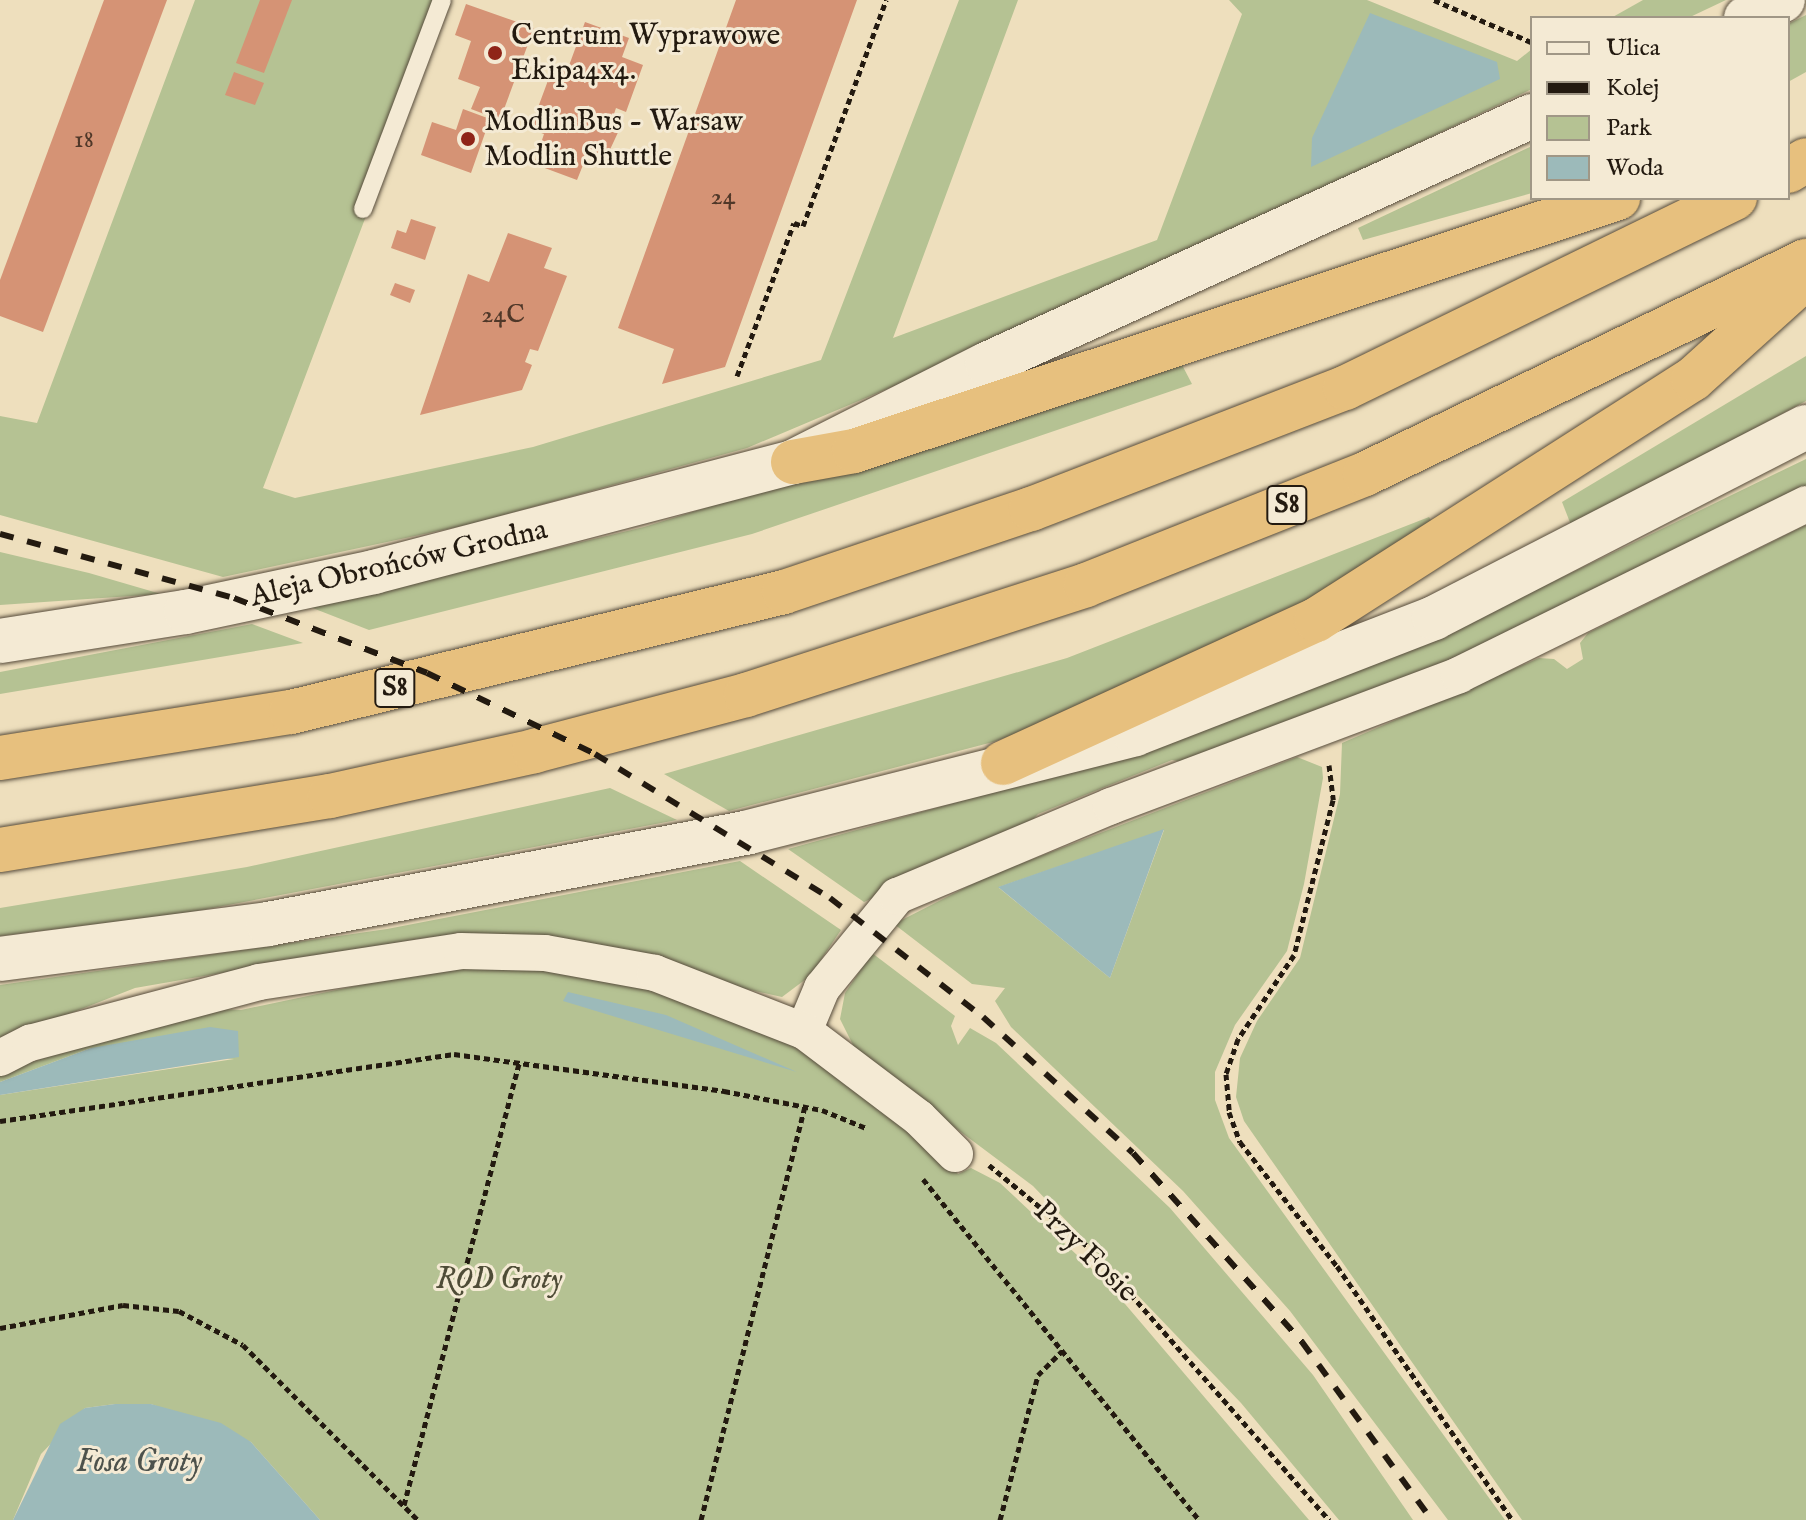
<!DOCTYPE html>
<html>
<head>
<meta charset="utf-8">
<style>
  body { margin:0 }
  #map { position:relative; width:1806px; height:1520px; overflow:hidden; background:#eedfbd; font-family:"IM FELL English",serif }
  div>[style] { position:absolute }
  .green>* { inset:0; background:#b5c293 }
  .water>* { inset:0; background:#9cbaba }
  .building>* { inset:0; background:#d59375 }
  .path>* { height:5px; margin-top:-2.5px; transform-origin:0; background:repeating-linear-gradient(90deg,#231a10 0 6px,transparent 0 10px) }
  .roads { filter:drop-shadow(0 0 2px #564b3b) drop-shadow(0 0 2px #564b3b) }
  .service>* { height:18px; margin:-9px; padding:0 9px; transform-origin:9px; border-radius:9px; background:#f4ead4 }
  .minor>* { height:36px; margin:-18px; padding:0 18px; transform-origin:18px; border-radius:18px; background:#f4ead4 }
  .secondary>* { height:44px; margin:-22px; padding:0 22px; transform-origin:22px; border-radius:22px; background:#f4ead4 }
  .motorway>* { height:44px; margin:-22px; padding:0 22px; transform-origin:22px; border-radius:22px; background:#e7c07e }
  .rail>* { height:6px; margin-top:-3px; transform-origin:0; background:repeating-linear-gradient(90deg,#231a10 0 14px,transparent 0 28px) }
  .dots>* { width:22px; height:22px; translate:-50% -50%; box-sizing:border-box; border:4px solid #f4ead4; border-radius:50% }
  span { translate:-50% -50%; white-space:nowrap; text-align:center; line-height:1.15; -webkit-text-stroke:6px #f4ead4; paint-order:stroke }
  .number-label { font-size:26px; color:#503829 }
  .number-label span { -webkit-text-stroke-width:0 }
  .shield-label span { padding:2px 6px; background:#f4ead4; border:2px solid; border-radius:6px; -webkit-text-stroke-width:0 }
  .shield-label { font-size:28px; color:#231a10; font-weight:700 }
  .poi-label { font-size:30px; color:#231a10 }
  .left { translate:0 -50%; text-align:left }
  .street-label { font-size:30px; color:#231a10 }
  .park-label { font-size:30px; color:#4f4c37; font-style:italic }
  .water-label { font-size:32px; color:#4d524c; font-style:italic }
  .legend { position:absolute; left:1530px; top:16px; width:260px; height:184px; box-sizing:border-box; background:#f4ead4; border:2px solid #a09786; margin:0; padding:10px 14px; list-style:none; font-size:24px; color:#231a10 }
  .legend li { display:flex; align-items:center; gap:16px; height:40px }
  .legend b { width:40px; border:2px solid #a09786 }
</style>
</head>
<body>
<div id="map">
  <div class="green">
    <i style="clip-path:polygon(195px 0,433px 0,402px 121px,263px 488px,295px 498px,533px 447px,821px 360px,959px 0,1018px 0,893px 338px,1157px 240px,1242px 14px,1229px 0,1367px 0,1517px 61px,1532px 49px,1532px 89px,1022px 332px,747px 448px,471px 524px,223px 577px,0 515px,0 416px,37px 423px)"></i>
    <i style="clip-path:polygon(1643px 0,1726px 0,1688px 18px,1611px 18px)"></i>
    <i style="clip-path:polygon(1806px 15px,1806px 72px,1788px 82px,1788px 24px)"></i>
    <i style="clip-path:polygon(1532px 146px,1532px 193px,1363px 240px,1358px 228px)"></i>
    <i style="clip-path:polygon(1806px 356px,1806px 401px,1571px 525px,1562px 502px)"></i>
    <i style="clip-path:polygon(1180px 361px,1192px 384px,752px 534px,369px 630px,310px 607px,644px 527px)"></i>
    <i style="clip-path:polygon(1806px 459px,1806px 488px,1374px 696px,1188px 763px,1172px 760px,1038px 814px,1025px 828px,864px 902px,788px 849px,1077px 769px,1439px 637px)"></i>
    <i style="clip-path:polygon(1429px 517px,1432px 522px,1281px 617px,1119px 698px,993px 742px,729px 811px,664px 774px,1067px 658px)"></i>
    <i style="clip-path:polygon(1806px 525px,1806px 1520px,1522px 1520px,1244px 1121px,1236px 1097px,1240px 1058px,1257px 1021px,1300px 958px,1340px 794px,1342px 743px,1539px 658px,1554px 659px,1567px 669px,1583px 659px,1580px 643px,1588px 633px)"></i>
    <i style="clip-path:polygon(0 552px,89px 573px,161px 594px,0 605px)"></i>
    <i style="clip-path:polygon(252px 624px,303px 643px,0 694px,0 672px)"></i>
    <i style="clip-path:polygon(evenodd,1297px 757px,1322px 767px,1323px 778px,1304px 884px,1287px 951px,1235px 1025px,1215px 1072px,1215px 1100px,1229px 1138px,1505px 1520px,1448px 1520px,1290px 1311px,1183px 1191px,1011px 1027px,995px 1001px,1005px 988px,972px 984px,894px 924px,986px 877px,1297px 757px,1164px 830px,1110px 978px,999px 888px,999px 887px,1164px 830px)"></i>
    <i style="clip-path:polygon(610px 788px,677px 820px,186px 913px,0 936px,0 908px,247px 867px)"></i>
    <i style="clip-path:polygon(740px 861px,841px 930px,810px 976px,782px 997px,505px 936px,430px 937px,135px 988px,0 1041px,0 985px,387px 929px)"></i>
    <i style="clip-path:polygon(872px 953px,955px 1016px,951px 1026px,958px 1045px,970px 1028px,996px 1043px,1170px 1208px,1313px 1375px,1413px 1520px,1339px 1520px,1241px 1403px,1033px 1186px,858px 1055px,840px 1019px,845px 993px)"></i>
    <i style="clip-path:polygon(446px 967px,561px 970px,655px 986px,769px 1031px,861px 1089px,920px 1132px,958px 1174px,971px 1168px,1000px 1183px,1108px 1284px,1309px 1520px,320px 1520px,251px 1442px,151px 1404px,115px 1404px,85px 1408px,41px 1454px,13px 1520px,0 1520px,0 1095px,234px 1059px,91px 1048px,0 1082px,0 1072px,201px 1008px,241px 1010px)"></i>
  </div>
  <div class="water">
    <i style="clip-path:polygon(1370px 13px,1497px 62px,1500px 79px,1311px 167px,1312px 138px)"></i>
    <i style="clip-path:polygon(1164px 829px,1110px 978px,998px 887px)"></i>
    <i style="clip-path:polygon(568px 992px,666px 1015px,797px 1072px,563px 1001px)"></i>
    <i style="clip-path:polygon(210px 1027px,238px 1031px,239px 1057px,0 1095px,0 1082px,91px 1048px)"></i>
    <i style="clip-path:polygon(115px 1404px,151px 1404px,221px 1423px,251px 1442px,320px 1520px,13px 1520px,60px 1424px,85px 1408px)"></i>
  </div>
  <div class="building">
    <i style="clip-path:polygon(104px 0,167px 0,43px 332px,0 316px,0 280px)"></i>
    <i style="clip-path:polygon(260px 0,292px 0,264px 73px,236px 63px)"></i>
    <i style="clip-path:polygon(736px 0,857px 0,725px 367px,662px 384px,674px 349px,618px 328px)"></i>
    <i style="clip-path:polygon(466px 4px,534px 28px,500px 120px,471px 109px,480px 87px,458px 79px,471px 41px,455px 35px)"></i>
    <i style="clip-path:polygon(585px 22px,629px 38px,622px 57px,643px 65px,626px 112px,616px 108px,611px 123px,621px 126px,607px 156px,589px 150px,577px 180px,534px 164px,544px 134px,530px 129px,553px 67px,567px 71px)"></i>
    <i style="clip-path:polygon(234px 72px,264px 83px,255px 105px,225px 95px)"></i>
    <i style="clip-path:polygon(463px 109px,490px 119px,471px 173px,421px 155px,432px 122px,456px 130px)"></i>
    <i style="clip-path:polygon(411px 219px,436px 227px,425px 260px,391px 248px,397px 230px,406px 233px)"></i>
    <i style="clip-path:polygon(508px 233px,552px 248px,544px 268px,567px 276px,538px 351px,530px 349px,525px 362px,532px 365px,522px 390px,420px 415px,468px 274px,489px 282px)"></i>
    <i style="clip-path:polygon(395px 283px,415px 290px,410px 303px,390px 295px)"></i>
  </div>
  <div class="path">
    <i style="left:1434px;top:0;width:106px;rotate:23.4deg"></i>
    <i style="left:737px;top:376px;width:163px;rotate:-69.6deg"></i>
    <i style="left:794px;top:223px;width:9px;rotate:18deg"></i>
    <i style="left:803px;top:226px;width:241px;rotate:-69.8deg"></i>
    <i style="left:1329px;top:765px;width:35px;rotate:83deg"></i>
    <i style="left:1333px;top:800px;width:160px;rotate:104.1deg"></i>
    <i style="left:1294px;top:955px;width:101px;rotate:123.7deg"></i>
    <i style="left:1238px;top:1039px;width:37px;rotate:109deg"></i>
    <i style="left:1226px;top:1074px;width:38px;rotate:85deg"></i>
    <i style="left:1229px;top:1112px;width:32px;rotate:70deg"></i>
    <i style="left:1240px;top:1142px;width:157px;rotate:52deg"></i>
    <i style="left:1337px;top:1266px;width:308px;rotate:55.4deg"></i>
    <i style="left:0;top:1121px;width:459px;rotate:-8.4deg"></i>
    <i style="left:454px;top:1054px;width:273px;rotate:7.8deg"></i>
    <i style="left:724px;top:1091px;width:100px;rotate:11deg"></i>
    <i style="left:822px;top:1110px;width:48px;rotate:22.2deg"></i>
    <i style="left:989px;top:1165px;width:132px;rotate:39.5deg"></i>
    <i style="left:1091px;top:1249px;width:361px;rotate:48.7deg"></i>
    <i style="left:923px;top:1179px;width:439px;rotate:51deg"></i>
    <i style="left:0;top:1328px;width:125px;rotate:-10.6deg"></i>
    <i style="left:123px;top:1305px;width:56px;rotate:6.1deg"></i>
    <i style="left:179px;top:1311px;width:72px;rotate:28deg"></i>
    <i style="left:243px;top:1345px;width:247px;rotate:45deg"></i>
    <i style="left:404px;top:1505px;width:457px;rotate:-75.4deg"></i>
    <i style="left:701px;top:1520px;width:426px;rotate:-75.9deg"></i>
    <i style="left:1000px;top:1520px;width:150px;rotate:-75.3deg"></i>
    <i style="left:1038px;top:1375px;width:34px;rotate:-45deg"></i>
  </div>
  <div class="roads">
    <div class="service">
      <i style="left:363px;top:209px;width:223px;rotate:-69.3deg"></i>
    </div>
    <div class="minor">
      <i style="left:804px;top:1031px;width:47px;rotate:-67.3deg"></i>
      <i style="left:822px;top:988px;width:119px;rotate:-50.8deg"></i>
      <i style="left:897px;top:896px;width:232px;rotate:-22.8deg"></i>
      <i style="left:1111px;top:806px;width:372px;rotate:-20.6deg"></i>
      <i style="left:1459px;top:675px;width:387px;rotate:-26.2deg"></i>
      <i style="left:0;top:1058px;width:34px;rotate:-27deg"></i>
      <i style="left:30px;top:1043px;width:237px;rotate:-14.9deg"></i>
      <i style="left:259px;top:982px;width:204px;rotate:-8.7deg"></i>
      <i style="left:461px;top:951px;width:84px;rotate:1.4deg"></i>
      <i style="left:545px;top:953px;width:112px;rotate:10.3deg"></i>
      <i style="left:655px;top:973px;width:160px;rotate:21.3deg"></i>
      <i style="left:804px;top:1031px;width:144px;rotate:37.1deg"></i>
      <i style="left:919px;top:1118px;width:51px;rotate:45deg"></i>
    </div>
    <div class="secondary">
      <i style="left:1746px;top:18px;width:41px;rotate:-25.9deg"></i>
      <i style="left:0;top:641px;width:188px;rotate:-8.9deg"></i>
      <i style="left:186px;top:612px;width:192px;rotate:-12deg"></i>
      <i style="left:374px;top:572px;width:433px;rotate:-14.7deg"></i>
      <i style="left:793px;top:462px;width:217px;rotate:-26.8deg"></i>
      <i style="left:987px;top:364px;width:599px;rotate:-24.47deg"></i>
      <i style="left:0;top:959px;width:270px;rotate:-7.4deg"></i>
      <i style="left:268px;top:924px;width:490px;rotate:-10.8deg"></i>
      <i style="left:749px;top:832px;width:398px;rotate:-14.2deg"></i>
      <i style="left:1135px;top:734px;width:321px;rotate:-21.2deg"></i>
      <i style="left:1434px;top:618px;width:418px;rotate:-27.2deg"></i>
    </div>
    <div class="motorway">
      <i style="left:1788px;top:171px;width:21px;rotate:-31deg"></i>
      <i style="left:793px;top:462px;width:62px;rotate:-10.2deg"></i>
      <i style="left:854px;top:451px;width:805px;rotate:-18.32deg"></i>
      <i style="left:0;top:758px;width:295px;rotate:-9deg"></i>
      <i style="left:291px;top:712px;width:507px;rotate:-13.68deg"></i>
      <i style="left:784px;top:592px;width:261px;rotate:-18.6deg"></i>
      <i style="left:1031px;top:509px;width:337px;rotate:-21.1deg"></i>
      <i style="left:1345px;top:388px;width:434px;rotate:-26deg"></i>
      <i style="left:1003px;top:763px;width:344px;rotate:-24.6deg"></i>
      <i style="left:1316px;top:620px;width:447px;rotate:-32.6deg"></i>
      <i style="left:1693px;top:379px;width:152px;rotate:-42.1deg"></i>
      <i style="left:0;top:850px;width:334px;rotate:-9.3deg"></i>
      <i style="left:330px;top:796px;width:209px;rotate:-12.4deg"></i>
      <i style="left:534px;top:751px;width:219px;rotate:-14.8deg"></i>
      <i style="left:746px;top:695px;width:357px;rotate:-17.9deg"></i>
      <i style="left:1086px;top:585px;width:300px;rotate:-21.7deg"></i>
      <i style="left:1365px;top:474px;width:490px;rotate:-25.8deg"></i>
    </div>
  </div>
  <div class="rail">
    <i style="left:0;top:534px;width:243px;rotate:15.3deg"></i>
    <i style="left:234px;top:598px;width:207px;rotate:21.2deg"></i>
    <i style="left:427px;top:673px;width:187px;rotate:25.7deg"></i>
    <i style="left:595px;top:754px;width:276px;rotate:31.5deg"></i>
    <i style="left:830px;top:898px;width:194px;rotate:37.9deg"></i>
    <i style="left:983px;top:1017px;width:202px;rotate:42.2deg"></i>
    <i style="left:1133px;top:1153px;width:254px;rotate:48.2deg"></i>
    <i style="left:1302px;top:1342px;width:220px;rotate:53.9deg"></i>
  </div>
  <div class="dots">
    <i style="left:495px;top:53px;background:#8f2418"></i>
    <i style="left:468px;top:139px;background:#8f2418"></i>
  </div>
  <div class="number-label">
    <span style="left:84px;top:140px">18</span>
    <span style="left:723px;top:197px">24</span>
    <span style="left:503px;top:315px">24C</span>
  </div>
  <div class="shield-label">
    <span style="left:1287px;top:505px">S8</span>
    <span style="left:395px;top:688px">S8</span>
  </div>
  <div class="poi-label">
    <span class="left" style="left:511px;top:53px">Centrum Wyprawowe<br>Ekipa4x4.</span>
    <span class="left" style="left:484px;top:139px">ModlinBus - Warsaw<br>Modlin Shuttle</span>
  </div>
  <div class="street-label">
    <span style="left:399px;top:564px;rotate:-13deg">Aleja Obrońców Grodna</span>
    <span style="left:1085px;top:1252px;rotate:44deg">Przy Fosie</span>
  </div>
  <div class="park-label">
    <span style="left:499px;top:1280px">ROD Groty</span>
  </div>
  <div class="water-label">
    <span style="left:139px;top:1463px">Fosa Groty</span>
  </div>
  <ul class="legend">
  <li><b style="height:10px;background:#f4ead4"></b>Ulica</li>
  <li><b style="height:10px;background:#231a10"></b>Kolej</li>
  <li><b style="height:22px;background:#b5c293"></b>Park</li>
  <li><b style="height:22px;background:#9cbaba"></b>Woda</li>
  </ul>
</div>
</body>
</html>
